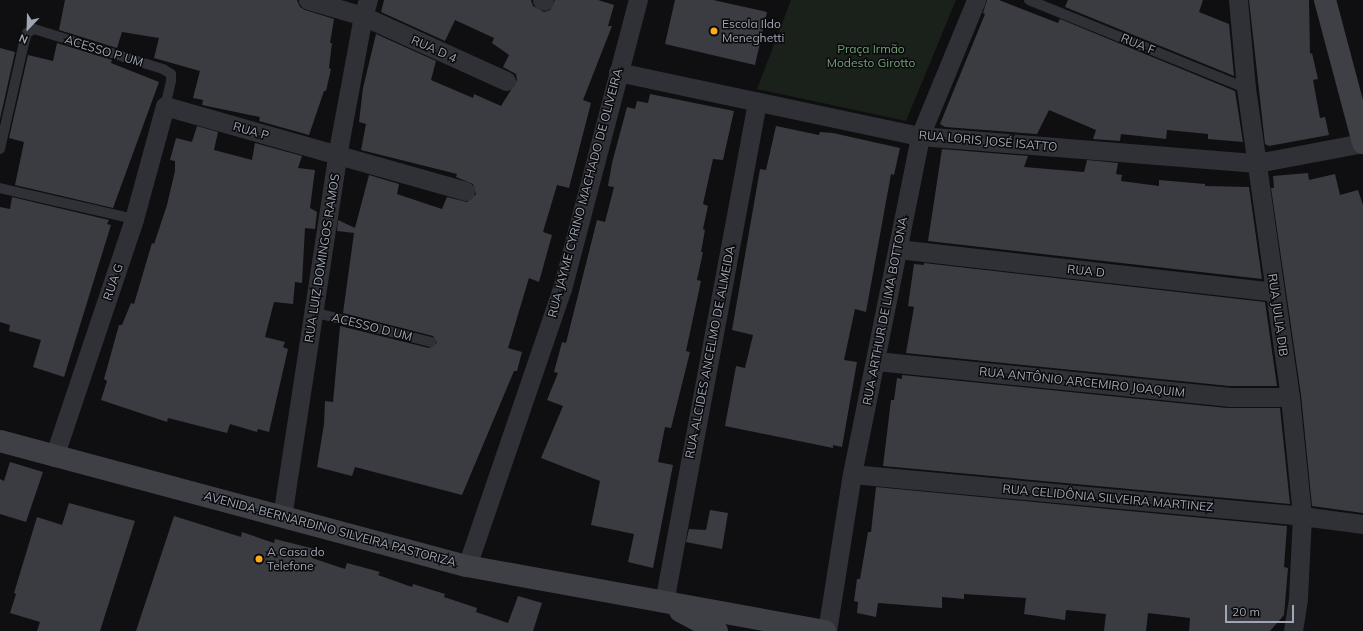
<!DOCTYPE html>
<html>
<head>
<meta charset="utf-8">
<style>
  body { margin:0 }
  #map { position:relative; width:1363px; height:631px; overflow:hidden; background:#0f0f11; font-family:Mulish,sans-serif }
  div>[style] { position:absolute }
  .green>* { inset:0; background:#19211a }
  .building>* { inset:0; background:#3b3c41 }
  .lane>* { height:10px; margin:-5px; padding:0 5px; transform-origin:5px; border-radius:5px; background:#303136 }
  .street>* { height:19px; margin:-9.5px; padding:0 9.5px; transform-origin:9.5px; border-radius:9.5px; background:#303136 }
  .secondary>* { height:22px; margin:-11px; padding:0 11px; transform-origin:11px; border-radius:11px; background:#3e4046 }
  .dots>* { width:11px; height:11px; translate:-50% -50%; box-sizing:border-box; border:2px solid #0a0a0c; border-radius:50% }
  span { translate:-50% -50%; white-space:nowrap; text-align:center; line-height:1.15; -webkit-text-stroke:3px #0a0a0c; paint-order:stroke }
  .poi-label { font-size:12px; color:#9fa6b3 }
  .left { translate:0 -50%; text-align:left }
  .street-label { font-size:12px; color:#9fa6b3 }
  .park-label { font-size:12px; color:#73a175 }
  .north { position:absolute; left:8px; top:8px; width:40px; height:40px; -webkit-text-stroke:3px #0a0a0c; paint-order:stroke; rotate:203deg; font-size:11px; font-weight:700; line-height:16px; text-align:center; color:#9fa6b3 }
  .north::after { content:''; display:block; margin:auto; width:14px; height:18px; background:#9fa6b3; clip-path:polygon(50% 0,100% 100%,50% 72%,0 100%) }
  .scale { position:absolute; left:1225px; top:605px; width:69px; height:18px; box-sizing:border-box; border:2px solid #9fa6b3; border-top:0; padding-left:5px; font-size:12px; line-height:14px; white-space:nowrap; color:#9fa6b3; -webkit-text-stroke:3px #0a0a0c; paint-order:stroke }
</style>
</head>
<body>
<div id="map">
  <div class="green">
    <i style="clip-path:polygon(791px 0,956px 0,906px 121px,757px 89px)"></i>
  </div>
  <div class="building">
    <i style="clip-path:polygon(65px 0,297px 0,300px 7px,305px 10px,334px 19px,330px 43px,332px 43px,329px 68px,331px 69px,326px 91px,324px 91px,309px 135px,259px 121px,260px 117px,202px 105px,203px 100px,193px 98px,200px 71px,154px 58px,159px 38px,122px 32px,117px 48px,59px 30px)"></i>
    <i style="clip-path:polygon(384px 0,531px 0,533px 6px,544px 12px,550px 10px,555px 0,598px 0,614px 5px,608px 26px,612px 26px,583px 100px,591px 103px,569px 188px,557px 185px,543px 232px,552px 235px,539px 282px,529px 278px,508px 348px,522px 352px,517px 371px,514px 371px,462px 495px,355px 467px,352px 476px,317px 467px,324px 424px,325px 401px,333px 402px,340px 326px,429px 348px,437px 343px,433px 336px,343px 313px,354px 233px,337px 231px,338px 220px,355px 228px,369px 175px,399px 184px,397px 194px,442px 209px,447px 197px,467px 202px,476px 194px,473px 184px,456px 177px,457px 174px,361px 150px,366px 124px,359px 122px,363px 88px,376px 34px,436px 61px,431px 80px,473px 98px,474px 94px,501px 106px,517px 80px,516px 74px,503px 67px,509px 55px,492px 43px,494px 38px,455px 20px,445px 41px,381px 12px)"></i>
    <i style="clip-path:polygon(675px 0,713px 0,767px 12px,755px 65px,665px 44px)"></i>
    <i style="clip-path:polygon(987px 0,999px 0,1058px 23px,1060px 19px,1235px 91px,1243px 142px,1208px 139px,1208px 134px,1167px 130px,1166px 139px,1121px 134px,1120px 141px,1093px 139px,1096px 130px,1049px 110px,1037px 134px,945px 127px,940px 124px,985px 14px,983px 13px)"></i>
    <i style="clip-path:polygon(1068px 0,1203px 0,1199px 12px,1229px 24px,1234px 76px,1065px 7px)"></i>
    <i style="clip-path:polygon(1249px 0,1309px 0,1310px 54px,1312px 53px,1318px 79px,1313px 80px,1320px 118px,1325px 117px,1329px 135px,1269px 146px,1265px 144px)"></i>
    <i style="clip-path:polygon(57px 43px,112px 60px,111px 63px,159px 82px,113px 208px,15px 185px,24px 142px,9px 138px,28px 55px,53px 61px)"></i>
    <i style="clip-path:polygon(0 48px,15px 52px,0 119px)"></i>
    <i style="clip-path:polygon(650px 94px,734px 111px,723px 160px,713px 159px,703px 204px,708px 206px,703px 229px,705px 230px,701px 252px,703px 252px,697px 280px,701px 281px,686px 351px,690px 352px,671px 428px,665px 427px,658px 462px,673px 465px,653px 568px,628px 562px,634px 534px,591px 525px,600px 481px,541px 458px,563px 406px,547px 400px,558px 373px,554px 372px,562px 342px,566px 343px,597px 220px,605px 222px,614px 187px,608px 186px,612px 163px,627px 107px,635px 109px,637px 101px,648px 103px)"></i>
    <i style="clip-path:polygon(197px 126px,218px 132px,214px 150px,252px 160px,255px 143px,302px 156px,298px 168px,315px 170px,310px 208px,317px 212px,315px 229px,305px 228px,302px 283px,295px 282px,293px 304px,274px 302px,265px 337px,285px 342px,283px 347px,288px 349px,269px 432px,258px 429px,257px 432px,230px 424px,227px 433px,168px 418px,167px 422px,101px 400px,107px 381px,104px 379px,119px 325px,122px 325px,131px 303px,134px 304px,152px 243px,154px 244px,167px 205px,175px 171px,175px 161px,170px 160px,176px 138px,192px 142px)"></i>
    <i style="clip-path:polygon(776px 126px,819px 135px,820px 132px,833px 133px,900px 148px,894px 175px,891px 174px,866px 312px,855px 309px,844px 360px,857px 362px,842px 447px,833px 445px,833px 448px,725px 426px,736px 366px,745px 368px,753px 335px,732px 330px,760px 169px,766px 170px)"></i>
    <i style="clip-path:polygon(942px 149px,1028px 156px,1024px 167px,1084px 172px,1087px 160px,1118px 163px,1116px 174px,1122px 175px,1121px 181px,1159px 186px,1159px 180px,1205px 184px,1205px 186px,1249px 187px,1262px 279px,928px 241px)"></i>
    <i style="clip-path:polygon(1308px 173px,1309px 180px,1335px 174px,1340px 195px,1358px 190px,1363px 205px,1363px 513px,1312px 506px,1301px 395px,1271px 188px,1274px 188px,1273px 176px)"></i>
    <i style="clip-path:polygon(12px 197px,109px 220px,107px 224px,111px 225px,64px 377px,33px 367px,41px 340px,9px 331px,10px 325px,0 322px,0 207px,10px 209px)"></i>
    <i style="clip-path:polygon(924px 263px,1265px 302px,1277px 386px,1229px 386px,906px 353px,914px 307px,908px 306px,914px 264px,924px 265px)"></i>
    <i style="clip-path:polygon(902px 375px,1227px 408px,1280px 408px,1290px 504px,883px 466px,891px 400px,894px 400px,897px 378px,902px 379px)"></i>
    <i style="clip-path:polygon(10px 462px,43px 472px,26px 522px,0 514px,0 479px,4px 481px)"></i>
    <i style="clip-path:polygon(876px 487px,1287px 526px,1284px 567px,1288px 568px,1284px 615px,1270px 631px,1189px 631px,1190px 618px,1148px 613px,1146px 631px,1104px 631px,1106px 614px,1066px 610px,1065px 620px,1024px 614px,1026px 598px,964px 594px,964px 599px,942px 597px,942px 608px,878px 603px,876px 617px,857px 613px,858px 602px,854px 601px,857px 579px,860px 579px,868px 532px,871px 532px)"></i>
    <i style="clip-path:polygon(69px 503px,135px 521px,100px 631px,37px 631px,40px 622px,10px 613px,16px 594px,14px 593px,37px 517px,62px 525px)"></i>
    <i style="clip-path:polygon(710px 510px,728px 513px,722px 549px,686px 542px,689px 529px,706px 530px)"></i>
    <i style="clip-path:polygon(174px 516px,241px 537px,242px 532px,274px 543px,275px 539px,315px 549px,312px 558px,345px 569px,347px 563px,380px 572px,378px 575px,412px 587px,413px 584px,445px 594px,444px 597px,477px 608px,476px 612px,508px 623px,518px 596px,542px 603px,533px 631px,136px 631px)"></i>
  </div>
  <div class="lane">
    <i style="left:1029px;top:0;width:234px;rotate:22.1deg"></i>
    <i style="left:0;top:149px;width:105px;rotate:-77.3deg"></i>
    <i style="left:23px;top:47px;width:15px;rotate:-74deg"></i>
    <i style="left:27px;top:33px;width:8px;rotate:-30deg"></i>
    <i style="left:34px;top:29px;width:135px;rotate:17.2deg"></i>
    <i style="left:163px;top:69px;width:9px;rotate:32deg"></i>
    <i style="left:171px;top:74px;width:7px;rotate:90deg"></i>
    <i style="left:171px;top:81px;width:26px;rotate:103deg"></i>
    <i style="left:0;top:188px;width:138px;rotate:13deg"></i>
    <i style="left:313px;top:312px;width:122px;rotate:14.3deg"></i>
  </div>
  <div class="street">
    <i style="left:308px;top:0;width:57px;rotate:16.2deg"></i>
    <i style="left:363px;top:16px;width:157px;rotate:24.4deg"></i>
    <i style="left:542px;top:0;width:2px;rotate:27deg"></i>
    <i style="left:1238px;top:0;width:88px;rotate:84.8deg"></i>
    <i style="left:1246px;top:88px;width:312px;rotate:81.9deg"></i>
    <i style="left:1290px;top:397px;width:120px;rotate:84.2deg"></i>
    <i style="left:1302px;top:516px;width:83px;rotate:92.8deg"></i>
    <i style="left:1298px;top:599px;width:32px;rotate:99deg"></i>
    <i style="left:618px;top:72px;width:309px;rotate:12deg"></i>
    <i style="left:920px;top:136px;width:338px;rotate:4.6deg"></i>
    <i style="left:1257px;top:163px;width:108px;rotate:-10.7deg"></i>
    <i style="left:898px;top:249px;width:379px;rotate:6.5deg"></i>
    <i style="left:876px;top:361px;width:354px;rotate:5.8deg"></i>
    <i style="left:1228px;top:397px;width:62px"></i>
    <i style="left:54px;top:457px;width:251px;rotate:-71.4deg"></i>
    <i style="left:134px;top:219px;width:117px;rotate:-74.7deg"></i>
    <i style="left:165px;top:106px;width:312px;rotate:15.8deg"></i>
    <i style="left:852px;top:474px;width:452px;rotate:5.3deg"></i>
    <i style="left:1302px;top:516px;width:62px;rotate:7.5deg"></i>
    <i style="left:282px;top:517px;width:365px;rotate:-81.3deg"></i>
    <i style="left:337px;top:156px;width:142px;rotate:-79.5deg"></i>
    <i style="left:363px;top:16px;width:17px;rotate:-73deg"></i>
    <i style="left:467px;top:566px;width:293px;rotate:-71.1deg"></i>
    <i style="left:562px;top:289px;width:299px;rotate:-75.3deg"></i>
    <i style="left:664px;top:602px;width:509px;rotate:-79.46deg"></i>
    <i style="left:827px;top:631px;width:159px;rotate:-81deg"></i>
    <i style="left:852px;top:474px;width:345px;rotate:-78.6deg"></i>
    <i style="left:920px;top:136px;width:147px;rotate:-67.6deg"></i>
  </div>
  <div class="secondary">
    <i style="left:1325px;top:0;width:148px;rotate:75.1deg"></i>
    <i style="left:0;top:441px;width:483px;rotate:15deg"></i>
    <i style="left:467px;top:566px;width:364px;rotate:10.3deg"></i>
    <i style="left:680px;top:611px;width:42px;rotate:28.4deg"></i>
  </div>
  <div class="dots">
    <i style="left:714px;top:31px;background:#ffab19"></i>
    <i style="left:259px;top:559px;background:#ffab19"></i>
  </div>
  <div class="poi-label">
    <span class="left" style="left:722px;top:31px">Escola Ildo<br>Meneghetti</span>
    <span class="left" style="left:267px;top:559px">A Casa do<br>Telefone</span>
  </div>
  <div class="street-label">
    <span style="left:1138px;top:44px;rotate:22deg">RUA F</span>
    <span style="left:434px;top:49px;rotate:24deg">RUA D 4</span>
    <span style="left:104px;top:51px;rotate:17deg">ACESSO P UM</span>
    <span style="left:251px;top:131px;rotate:16deg">RUA P</span>
    <span style="left:988px;top:141px;rotate:5deg">RUA LORIS JOSÉ ISATTO</span>
    <span style="left:585px;top:193px;rotate:-75deg">RUA JAYME CYRINO MACHADO DE OLIVEIRA</span>
    <span style="left:322px;top:258px;rotate:-81deg">RUA LUIZ DOMINGOS RAMOS</span>
    <span style="left:1086px;top:271px;rotate:6deg">RUA D</span>
    <span style="left:113px;top:282px;rotate:-71deg">RUA G</span>
    <span style="left:885px;top:311px;rotate:-79deg">RUA ARTHUR DE LIMA BOTTONA</span>
    <span style="left:1278px;top:315px;rotate:82deg">RUA JULIA DIB</span>
    <span style="left:372px;top:327px;rotate:14deg">ACESSO D UM</span>
    <span style="left:710px;top:352px;rotate:-79deg">RUA ALCIDES ANCELMO DE ALMEIDA</span>
    <span style="left:1082px;top:382px;rotate:6deg">RUA ANTÔNIO ARCEMIRO JOAQUIM</span>
    <span style="left:1108px;top:498px;rotate:5deg">RUA CELIDÔNIA SILVEIRA MARTINEZ</span>
    <span style="left:330px;top:529px;rotate:15deg">AVENIDA BERNARDINO SILVEIRA PASTORIZA</span>
  </div>
  <div class="park-label">
    <span style="left:871px;top:56px">Praça Irmão<br>Modesto Girotto</span>
  </div>
  <div class="north">N</div>
  <div class="scale">20 m</div>
</div>
</body>
</html>
